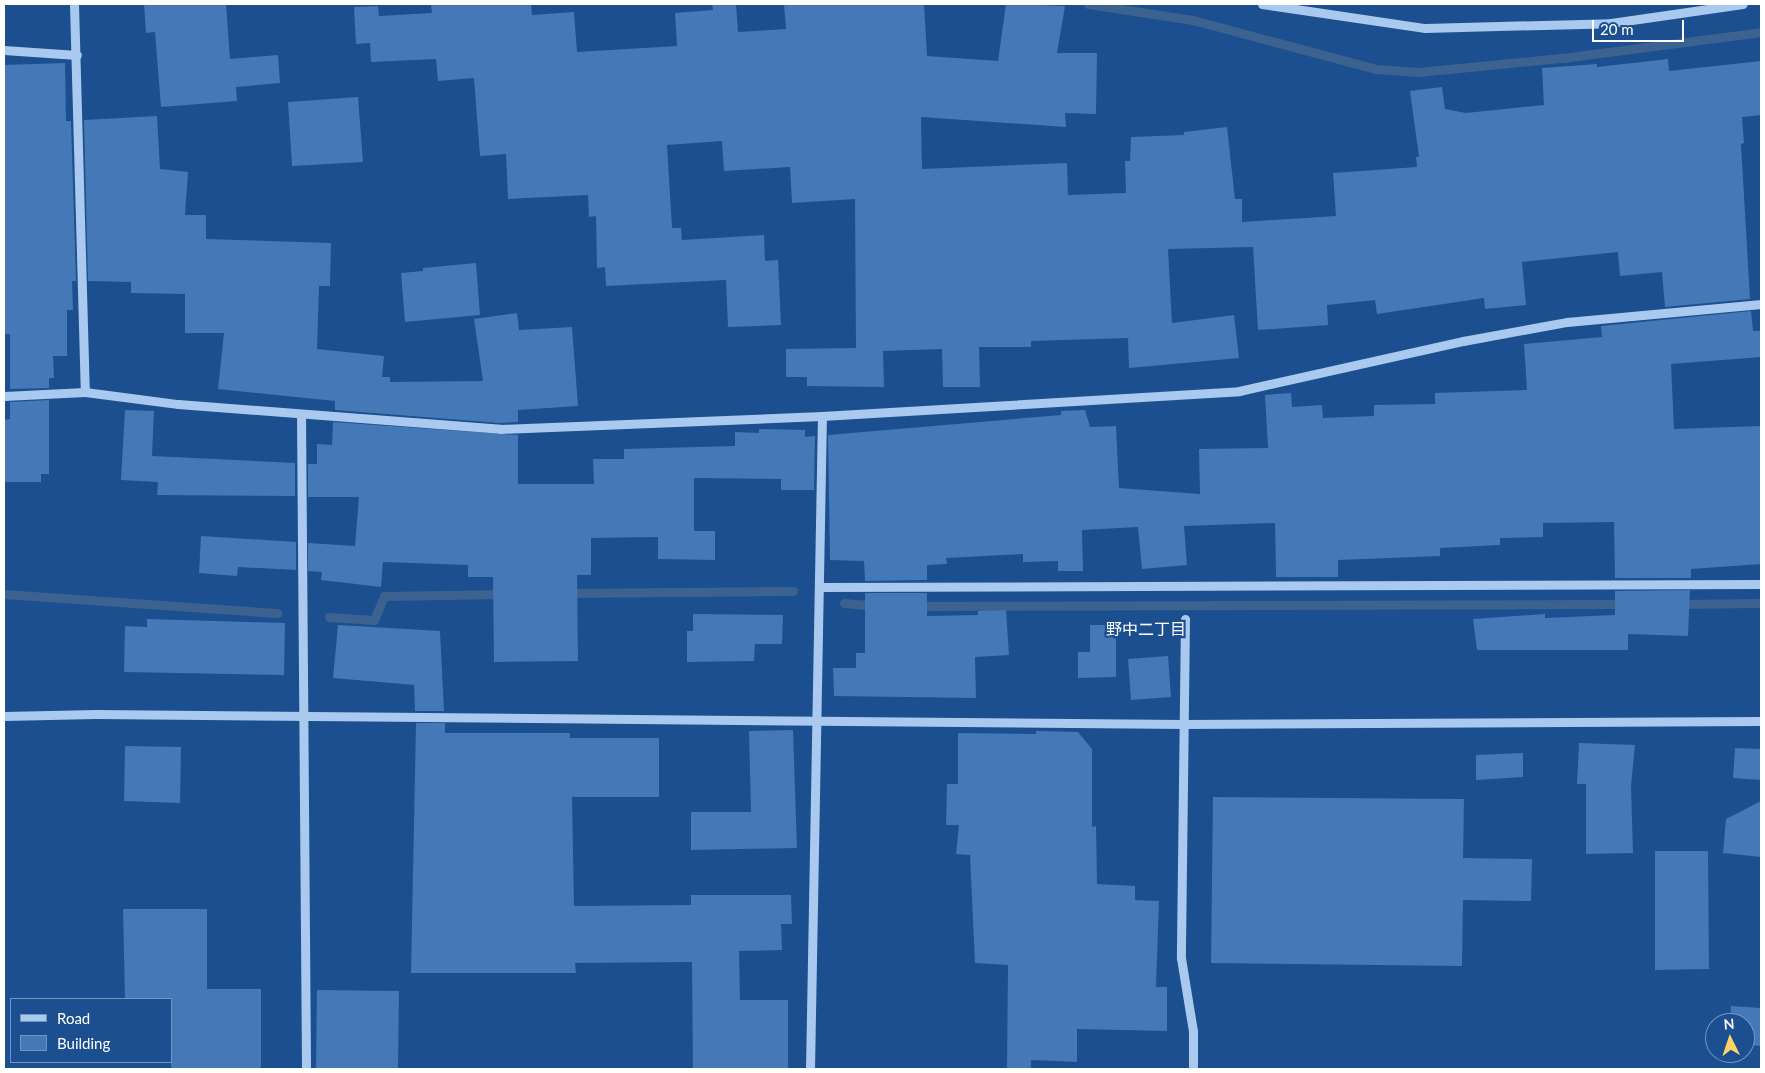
<!DOCTYPE html>
<html>
<head>
<meta charset="utf-8">
<style>
  body { margin:0 }
  #map { position:relative; width:1765px; height:1073px; overflow:hidden; background:#1b4f8f; font-family:Lato,"Noto Sans JP",sans-serif }
  div>[style] { position:absolute }
  .stream>* { height:9px; margin:-4.5px; padding:0 4.5px; transform-origin:4.5px; border-radius:4.5px; background:#3c6290 }
  .building>* { inset:0; background:#4478b7 }
  .minor>* { height:9px; margin:-4.5px; padding:0 4.5px; transform-origin:4.5px; border-radius:4.5px; background:#a9c9ee }
  span { translate:-50% -50%; white-space:nowrap; text-align:center; line-height:1.15; -webkit-text-stroke:4.5px #1b4f8f; paint-order:stroke }
  .neighbourhood-label { font-size:16px; color:#fff }
  .frame { position:absolute; inset:0; border:5px solid #fff; pointer-events:none }
  .legend { position:absolute; left:10px; top:998px; width:162px; height:65px; box-sizing:border-box; background:#1b4f8f; border:1px solid #7695bc; margin:0; padding:6px 9px; list-style:none; font-size:15px; color:#fff }
  .legend li { display:flex; align-items:center; gap:10px; height:25px }
  .legend b { width:25px; border:1px solid #7695bc }
  .north { position:absolute; left:1705px; top:1013px; width:50px; height:50px; box-sizing:border-box; background:#1b4f8f; border:1px solid #7695bc; border-radius:50%; rotate:356deg; font-size:14px; font-weight:700; line-height:20px; text-align:center; color:#fff }
  .north::after { content:''; display:block; margin:auto; width:18px; height:22px; background:#ffd166; clip-path:polygon(50% 0,100% 100%,50% 72%,0 100%) }
  .scale { position:absolute; left:1592px; top:20px; width:92px; height:22px; box-sizing:border-box; border:2px solid #fff; border-top:0; padding-left:6px; font-size:15px; line-height:18px; white-space:nowrap; color:#fff; -webkit-text-stroke:4px #1b4f8f; paint-order:stroke }
</style>
</head>
<body>
<div id="map">
  <div class="stream">
    <i style="left:1088px;top:4px;width:106px;rotate:8.7deg"></i>
    <i style="left:1193px;top:20px;width:189px;rotate:15deg"></i>
    <i style="left:1376px;top:69px;width:42px;rotate:4.1deg"></i>
    <i style="left:1418px;top:72px;width:145px;rotate:-5.6deg"></i>
    <i style="left:1562px;top:58px;width:201px;rotate:-7.4deg"></i>
    <i style="left:565px;top:593px;width:228px;rotate:-0.5deg"></i>
    <i style="left:4px;top:594px;width:274px;rotate:4deg"></i>
    <i style="left:844px;top:603px;width:32px;rotate:5deg"></i>
    <i style="left:1679px;top:604px;width:82px;rotate:-0.7deg"></i>
    <i style="left:916px;top:606px;width:710px;rotate:-0.16deg"></i>
    <i style="left:329px;top:617px;width:45px;rotate:3.8deg"></i>
    <i style="left:374px;top:620px;width:26px;rotate:-67deg"></i>
    <i style="left:384px;top:596px;width:121px;rotate:-0.9deg"></i>
  </div>
  <div class="building">
    <i style="clip-path:polygon(144px 4px,226px 4px,230px 59px,278px 55px,280px 83px,236px 87px,237px 101px,161px 107px,155px 32px,146px 33px)"></i>
    <i style="clip-path:polygon(431px 4px,531px 4px,532px 15px,574px 12px,577px 52px,677px 46px,675px 13px,713px 10px,712px 4px,736px 4px,738px 32px,786px 29px,784px 4px,924px 4px,927px 56px,998px 61px,1006px 4px,1065px 6px,1057px 53px,1097px 53px,1096px 114px,1065px 113px,1066px 127px,921px 117px,922px 169px,1067px 163px,1068px 195px,1126px 193px,1125px 161px,1130px 161px,1131px 137px,1184px 135px,1184px 132px,1227px 127px,1235px 199px,1242px 199px,1242px 222px,1336px 216px,1333px 173px,1417px 167px,1416px 157px,1419px 157px,1410px 91px,1442px 87px,1445px 109px,1466px 113px,1544px 105px,1542px 68px,1597px 64px,1597px 67px,1668px 59px,1669px 71px,1761px 61px,1761px 115px,1742px 117px,1744px 143px,1741px 144px,1750px 299px,1665px 307px,1662px 272px,1620px 276px,1618px 252px,1522px 262px,1526px 305px,1485px 309px,1484px 298px,1377px 314px,1375px 300px,1327px 305px,1328px 325px,1258px 330px,1253px 247px,1168px 249px,1172px 323px,1234px 315px,1239px 358px,1129px 368px,1128px 338px,1031px 341px,1031px 347px,979px 347px,980px 387px,943px 387px,942px 349px,883px 351px,884px 387px,807px 386px,807px 377px,786px 377px,786px 349px,856px 348px,855px 199px,792px 203px,790px 167px,724px 171px,722px 141px,667px 145px,672px 228px,681px 228px,682px 240px,764px 235px,765px 261px,778px 260px,781px 325px,728px 327px,726px 280px,606px 286px,605px 267px,597px 268px,596px 216px,589px 217px,588px 195px,508px 199px,506px 154px,480px 156px,474px 78px,438px 81px,436px 59px,371px 62px,370px 43px,356px 44px,354px 7px,378px 6px,379px 16px,432px 13px)"></i>
    <i style="clip-path:polygon(65px 63px,66px 121px,71px 121px,76px 281px,72px 281px,73px 310px,67px 310px,67px 356px,53px 356px,54px 378px,49px 378px,49px 388px,10px 389px,10px 334px,4px 334px,4px 65px)"></i>
    <i style="clip-path:polygon(358px 97px,363px 162px,292px 166px,288px 102px)"></i>
    <i style="clip-path:polygon(157px 116px,160px 169px,188px 172px,185px 215px,206px 215px,206px 239px,331px 243px,330px 286px,319px 286px,317px 349px,384px 356px,382px 377px,390px 377px,390px 382px,483px 381px,474px 319px,517px 313px,519px 330px,572px 327px,578px 406px,518px 410px,518px 422px,500px 423px,335px 410px,335px 401px,218px 389px,224px 333px,185px 333px,185px 294px,131px 293px,131px 282px,88px 281px,84px 120px)"></i>
    <i style="clip-path:polygon(476px 263px,480px 315px,405px 322px,401px 273px,423px 271px,423px 268px)"></i>
    <i style="clip-path:polygon(1751px 311px,1753px 331px,1761px 331px,1761px 357px,1671px 364px,1674px 429px,1761px 426px,1761px 564px,1691px 569px,1691px 578px,1615px 578px,1614px 522px,1543px 523px,1543px 537px,1500px 538px,1500px 545px,1440px 548px,1440px 556px,1338px 560px,1338px 577px,1276px 577px,1275px 523px,1184px 526px,1187px 565px,1142px 569px,1138px 527px,1082px 530px,1083px 571px,1058px 571px,1058px 561px,1023px 562px,1023px 554px,946px 558px,947px 564px,927px 565px,927px 580px,865px 581px,864px 561px,830px 560px,828px 435px,1061px 415px,1061px 411px,1085px 410px,1090px 427px,1116px 426px,1119px 488px,1200px 494px,1199px 449px,1268px 448px,1265px 395px,1291px 393px,1292px 407px,1322px 405px,1323px 418px,1374px 416px,1374px 405px,1435px 404px,1435px 393px,1527px 390px,1524px 344px,1602px 337px,1601px 326px)"></i>
    <i style="clip-path:polygon(49px 400px,49px 474px,41px 474px,41px 482px,4px 482px,4px 420px,10px 419px,10px 402px)"></i>
    <i style="clip-path:polygon(125px 410px,154px 411px,152px 456px,295px 463px,295px 496px,157px 495px,158px 482px,121px 480px)"></i>
    <i style="clip-path:polygon(333px 422px,518px 435px,518px 484px,594px 484px,593px 459px,624px 459px,624px 449px,735px 446px,735px 432px,759px 433px,759px 429px,805px 430px,805px 437px,815px 436px,814px 490px,781px 490px,781px 479px,694px 478px,694px 531px,715px 531px,715px 560px,658px 559px,658px 537px,591px 538px,591px 575px,577px 575px,578px 661px,494px 662px,493px 577px,468px 577px,468px 565px,383px 562px,381px 587px,321px 580px,322px 572px,308px 571px,308px 543px,355px 546px,359px 497px,308px 497px,308px 464px,317px 464px,317px 444px,332px 445px)"></i>
    <i style="clip-path:polygon(201px 536px,296px 542px,296px 570px,238px 567px,237px 576px,199px 573px)"></i>
    <i style="clip-path:polygon(1690px 590px,1688px 636px,1628px 634px,1628px 650px,1477px 650px,1473px 619px,1545px 614px,1545px 618px,1615px 615px,1615px 591px)"></i>
    <i style="clip-path:polygon(865px 593px,927px 593px,927px 616px,978px 615px,978px 611px,1006px 610px,1009px 655px,975px 657px,976px 698px,834px 696px,833px 668px,856px 668px,856px 653px,865px 653px)"></i>
    <i style="clip-path:polygon(693px 614px,783px 615px,782px 644px,755px 644px,754px 661px,687px 662px,687px 631px,693px 631px)"></i>
    <i style="clip-path:polygon(147px 619px,285px 623px,284px 675px,124px 672px,125px 626px,147px 627px)"></i>
    <i style="clip-path:polygon(338px 625px,440px 631px,444px 711px,415px 711px,414px 685px,333px 678px)"></i>
    <i style="clip-path:polygon(1090px 625px,1116px 625px,1116px 677px,1078px 678px,1078px 652px,1090px 652px)"></i>
    <i style="clip-path:polygon(1168px 656px,1171px 697px,1131px 700px,1128px 659px)"></i>
    <i style="clip-path:polygon(416px 723px,445px 723px,445px 733px,570px 733px,570px 738px,659px 738px,659px 797px,572px 797px,574px 906px,691px 905px,691px 895px,791px 895px,792px 924px,781px 924px,782px 950px,739px 951px,740px 1000px,788px 1000px,788px 1069px,693px 1069px,692px 962px,575px 963px,576px 973px,411px 973px)"></i>
    <i style="clip-path:polygon(793px 730px,797px 848px,691px 850px,691px 812px,751px 812px,749px 731px)"></i>
    <i style="clip-path:polygon(1036px 731px,1078px 732px,1092px 749px,1092px 827px,1096px 826px,1097px 884px,1135px 886px,1135px 900px,1159px 901px,1156px 987px,1167px 987px,1167px 1031px,1077px 1029px,1077px 1062px,1031px 1060px,1031px 1069px,1007px 1069px,1008px 965px,975px 963px,970px 855px,956px 854px,959px 825px,946px 825px,947px 784px,958px 784px,958px 733px,1036px 734px)"></i>
    <i style="clip-path:polygon(1579px 743px,1635px 745px,1631px 786px,1633px 853px,1586px 854px,1586px 784px,1577px 784px)"></i>
    <i style="clip-path:polygon(125px 746px,181px 747px,180px 803px,124px 801px)"></i>
    <i style="clip-path:polygon(1735px 748px,1761px 749px,1761px 780px,1733px 778px)"></i>
    <i style="clip-path:polygon(1523px 753px,1523px 777px,1476px 780px,1476px 755px)"></i>
    <i style="clip-path:polygon(1213px 797px,1464px 799px,1463px 858px,1532px 859px,1531px 901px,1463px 900px,1462px 966px,1211px 963px)"></i>
    <i style="clip-path:polygon(1761px 801px,1761px 857px,1723px 853px,1726px 819px)"></i>
    <i style="clip-path:polygon(1655px 851px,1708px 851px,1709px 969px,1655px 970px)"></i>
    <i style="clip-path:polygon(123px 909px,207px 909px,207px 989px,261px 989px,261px 1069px,171px 1069px,171px 999px,125px 999px)"></i>
    <i style="clip-path:polygon(317px 990px,399px 991px,398px 1069px,316px 1069px)"></i>
    <i style="clip-path:polygon(1731px 1006px,1761px 1008px,1761px 1046px,1745px 1045px,1745px 1023px,1730px 1023px)"></i>
  </div>
  <div class="minor">
    <i style="left:74px;top:4px;width:388px;rotate:88.4deg"></i>
    <i style="left:1262px;top:4px;width:165px;rotate:8.4deg"></i>
    <i style="left:1425px;top:28px;width:186px;rotate:-1.5deg"></i>
    <i style="left:1611px;top:23px;width:133px;rotate:-8.2deg"></i>
    <i style="left:4px;top:50px;width:73px;rotate:3.9deg"></i>
    <i style="left:4px;top:396px;width:81px;rotate:-2.8deg"></i>
    <i style="left:85px;top:392px;width:94px;rotate:7.4deg"></i>
    <i style="left:178px;top:404px;width:323px;rotate:4.4deg"></i>
    <i style="left:500px;top:429px;width:322px;rotate:-2.3deg"></i>
    <i style="left:822px;top:416px;width:418px;rotate:-3.4deg"></i>
    <i style="left:1239px;top:391px;width:230px;rotate:-12.6deg"></i>
    <i style="left:1463px;top:341px;width:106px;rotate:-10.4deg"></i>
    <i style="left:1567px;top:322px;width:195px;rotate:-5.3deg"></i>
    <i style="left:301px;top:414px;width:655px;rotate:89.56deg"></i>
    <i style="left:819px;top:587px;width:942px;rotate:-0.18deg"></i>
    <i style="left:1185px;top:619px;width:339px;rotate:90.7deg"></i>
    <i style="left:1181px;top:958px;width:74px;rotate:80.7deg"></i>
    <i style="left:1193px;top:1031px;width:38px;rotate:90deg"></i>
    <i style="left:4px;top:716px;width:92px;rotate:-1.2deg"></i>
    <i style="left:96px;top:714px;width:1088px;rotate:0.53deg"></i>
    <i style="left:1184px;top:724px;width:577px;rotate:-0.3deg"></i>
    <i style="left:810px;top:1069px;width:653px;rotate:-88.95deg"></i>
  </div>
  <div class="neighbourhood-label">
    <span style="left:1146px;top:629px">野中二丁目</span>
  </div>
  <div class="frame"></div>
  <ul class="legend">
  <li><b style="height:6px;background:#a9c9ee"></b>Road</li>
  <li><b style="height:14px;background:#4478b7"></b>Building</li>
  </ul>
  <div class="north">N</div>
  <div class="scale">20 m</div>
</div>
</body>
</html>
